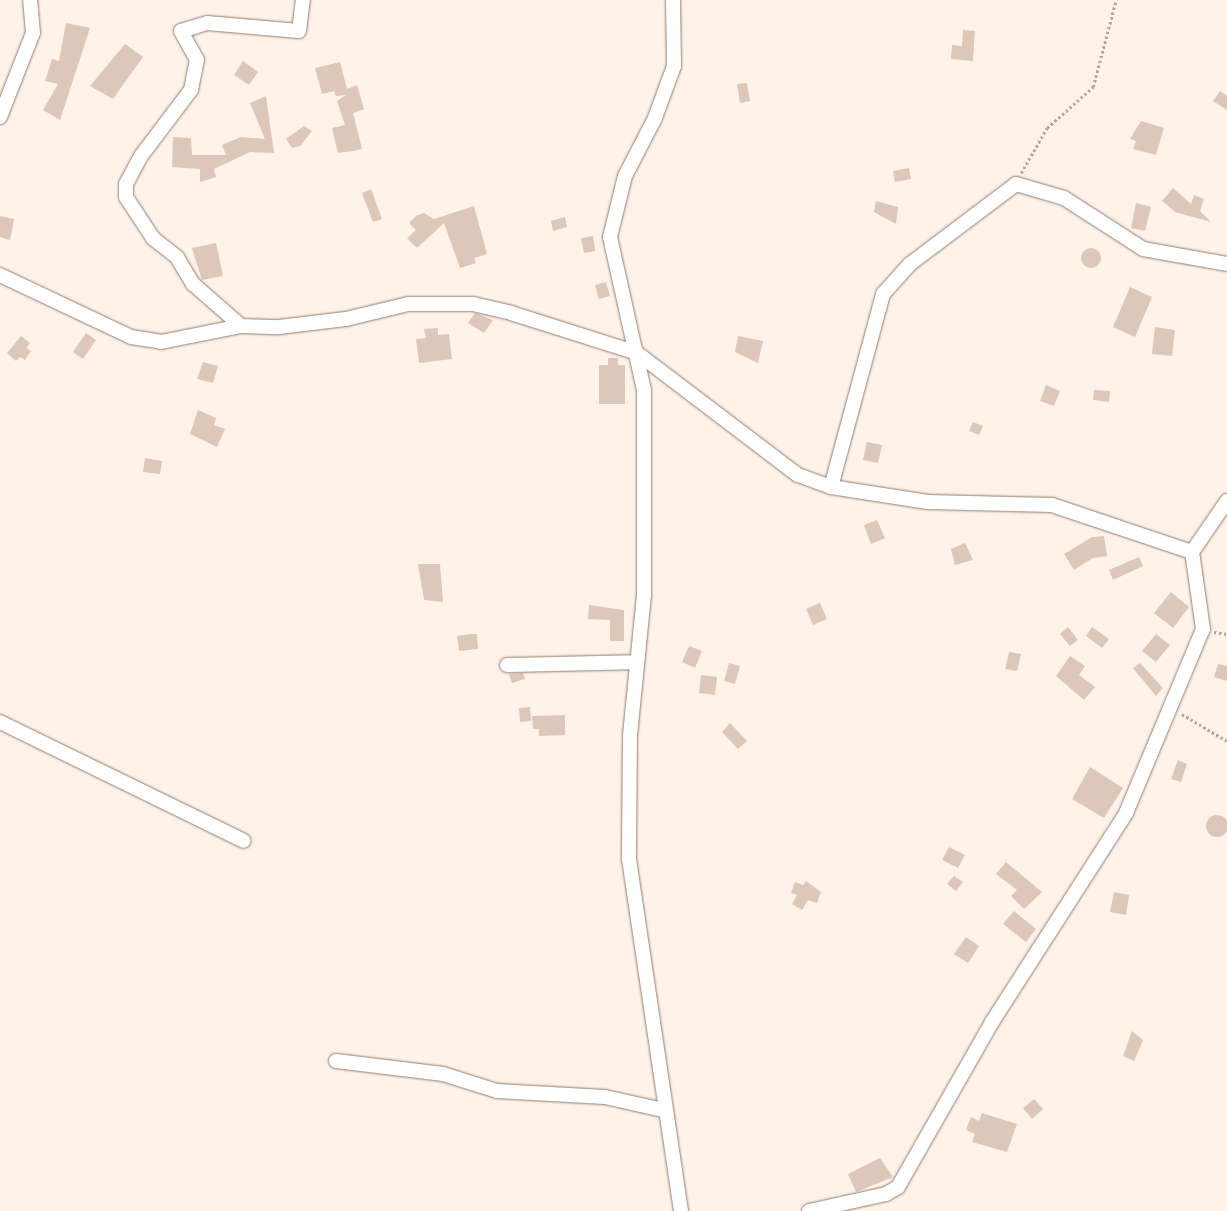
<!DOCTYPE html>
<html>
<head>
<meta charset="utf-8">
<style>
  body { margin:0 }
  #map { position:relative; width:1227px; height:1211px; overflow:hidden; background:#fff2e9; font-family:Poppins,sans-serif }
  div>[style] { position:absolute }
  .building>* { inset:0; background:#dcc7b8 }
  .round { border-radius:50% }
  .path>* { height:2.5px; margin-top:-1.25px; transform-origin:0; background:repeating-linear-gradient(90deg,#b1a69e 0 2.5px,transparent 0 5px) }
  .roads { filter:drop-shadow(0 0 1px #907c6f) drop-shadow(0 0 1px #907c6f) }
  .street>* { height:14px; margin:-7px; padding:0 7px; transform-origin:7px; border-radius:7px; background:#fff }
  span { translate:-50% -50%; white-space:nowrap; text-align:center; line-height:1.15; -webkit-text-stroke:4px #fff; paint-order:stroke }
</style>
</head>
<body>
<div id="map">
  <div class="building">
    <i style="clip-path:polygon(66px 23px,90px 28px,60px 120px,43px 110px,58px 84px,45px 81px,52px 59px,59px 61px)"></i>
    <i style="clip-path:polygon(963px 30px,975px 31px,973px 61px,951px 59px,952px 45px,962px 46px)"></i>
    <i style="clip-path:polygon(125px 44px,143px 57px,113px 99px,90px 86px)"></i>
    <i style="clip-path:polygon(243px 61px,258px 72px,249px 85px,234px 75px)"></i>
    <i style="clip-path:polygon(340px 62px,347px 89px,357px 85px,364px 109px,353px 113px,362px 149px,354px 151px,338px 153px,332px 128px,345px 125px,337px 101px,346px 95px,336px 96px,334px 91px,322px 94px,315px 68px)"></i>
    <i style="clip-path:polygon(747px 83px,750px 101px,740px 103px,737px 84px)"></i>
    <i style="clip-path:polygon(1220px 91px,1227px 96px,1227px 110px,1213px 101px)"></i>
    <i style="clip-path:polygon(266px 96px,274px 153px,250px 152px,214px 169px,216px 177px,200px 182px,200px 169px,172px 167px,173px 137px,191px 138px,192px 155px,226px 155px,222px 145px,241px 137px,265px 139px,250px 103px)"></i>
    <i style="clip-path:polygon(1141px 121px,1164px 128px,1156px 155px,1133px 149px,1136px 141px,1130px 139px)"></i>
    <i style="clip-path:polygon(304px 126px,312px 131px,300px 146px,292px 148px,286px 139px)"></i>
    <i style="clip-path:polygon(909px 168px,911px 179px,895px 182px,893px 171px)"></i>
    <i style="clip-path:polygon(1173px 188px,1191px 204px,1194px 195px,1204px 199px,1200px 211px,1211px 222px,1175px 212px,1162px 201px)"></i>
    <i style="clip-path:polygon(371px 189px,382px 219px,373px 222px,362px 193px)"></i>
    <i style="clip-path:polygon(876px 201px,898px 207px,896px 224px,874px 212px)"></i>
    <i style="clip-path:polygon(1136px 203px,1151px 207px,1145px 231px,1131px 228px)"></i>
    <i style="clip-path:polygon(474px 206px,487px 254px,474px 258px,476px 263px,460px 268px,444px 223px,417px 248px,407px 238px,416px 230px,409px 223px,416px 216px,424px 213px,434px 219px)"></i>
    <i style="clip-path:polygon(0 216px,14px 219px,10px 240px,0 237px)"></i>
    <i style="clip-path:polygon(565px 217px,567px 227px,553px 231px,551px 221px)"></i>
    <i style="clip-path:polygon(593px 236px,595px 251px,584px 253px,581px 238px)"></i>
    <i style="clip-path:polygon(216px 243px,223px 276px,202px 280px,192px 248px)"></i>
    <i class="round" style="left:1081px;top:248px;width:20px;height:20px"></i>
    <i style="clip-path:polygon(606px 282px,610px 296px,599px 299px,595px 285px)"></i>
    <i style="clip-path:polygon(1130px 287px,1152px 297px,1135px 337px,1113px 327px)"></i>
    <i style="clip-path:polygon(475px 313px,493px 320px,484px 333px,468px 323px)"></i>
    <i style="clip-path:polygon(1155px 327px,1175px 330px,1172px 356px,1152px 354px)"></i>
    <i style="clip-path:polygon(438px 328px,438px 335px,449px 334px,452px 359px,419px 363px,416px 339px,426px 338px,424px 329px)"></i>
    <i style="clip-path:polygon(86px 333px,96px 340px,83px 359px,73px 352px)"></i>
    <i style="clip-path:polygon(21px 336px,30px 343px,26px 348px,31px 351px,25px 360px,20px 357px,16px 361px,7px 353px)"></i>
    <i style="clip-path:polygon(738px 336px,763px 341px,758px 363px,735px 352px)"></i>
    <i style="clip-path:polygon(608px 358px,618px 358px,618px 365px,625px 365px,625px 404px,599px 404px,599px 365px,608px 365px)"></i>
    <i style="clip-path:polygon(203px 362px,218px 366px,213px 383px,197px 379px)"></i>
    <i style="clip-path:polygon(1046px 385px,1060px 391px,1054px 406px,1040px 401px)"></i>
    <i style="clip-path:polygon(1094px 390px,1110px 391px,1109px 402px,1093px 400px)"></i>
    <i style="clip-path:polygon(198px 410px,216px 418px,214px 425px,225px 429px,217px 447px,190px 434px)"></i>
    <i style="clip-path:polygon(973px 422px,983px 426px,979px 435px,969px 431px)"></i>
    <i style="clip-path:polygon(867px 442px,882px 445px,878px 463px,863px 460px)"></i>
    <i style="clip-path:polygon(145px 458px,162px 461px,160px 474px,143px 472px)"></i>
    <i style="clip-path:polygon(877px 520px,885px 538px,871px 544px,864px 525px)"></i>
    <i style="clip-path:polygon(1104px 536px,1107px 556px,1093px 558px,1074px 570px,1064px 554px,1092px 537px)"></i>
    <i style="clip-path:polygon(965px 543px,973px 560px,955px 565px,951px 549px)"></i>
    <i style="clip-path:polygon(1139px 557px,1143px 566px,1113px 580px,1109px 570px)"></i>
    <i style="clip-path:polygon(418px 564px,440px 564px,443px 602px,424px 600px)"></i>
    <i style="clip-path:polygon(1171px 592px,1189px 607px,1173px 628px,1154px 613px)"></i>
    <i style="clip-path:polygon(820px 603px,827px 619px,813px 625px,806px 609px)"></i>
    <i style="clip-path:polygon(589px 605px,624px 610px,624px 641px,610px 641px,610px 620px,588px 619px)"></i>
    <i style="clip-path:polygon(1068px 627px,1078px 640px,1070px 646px,1060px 634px)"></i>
    <i style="clip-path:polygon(1092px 627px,1109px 639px,1102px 648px,1086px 636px)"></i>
    <i style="clip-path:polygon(470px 634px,477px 634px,478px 649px,459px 651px,457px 636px)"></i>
    <i style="clip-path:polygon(1156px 634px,1170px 645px,1156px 662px,1142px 651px)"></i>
    <i style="clip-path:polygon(689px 646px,702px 651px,695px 668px,682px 662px)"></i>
    <i style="clip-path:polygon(1009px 652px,1021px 654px,1017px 671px,1005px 669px)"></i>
    <i style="clip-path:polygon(1070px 656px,1085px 666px,1079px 675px,1095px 687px,1084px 700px,1056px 676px)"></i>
    <i style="clip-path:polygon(729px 663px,740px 666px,735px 684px,724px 681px)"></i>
    <i style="clip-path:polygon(1140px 663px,1163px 688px,1156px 696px,1133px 668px)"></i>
    <i style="clip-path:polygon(1218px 664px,1227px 666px,1227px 681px,1214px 677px)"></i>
    <i style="clip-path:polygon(523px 673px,525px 679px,512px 683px,509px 674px)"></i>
    <i style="clip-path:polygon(701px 675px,717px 677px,715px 695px,699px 693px)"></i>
    <i style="clip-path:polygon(530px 707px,531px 721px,520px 722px,519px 708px)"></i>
    <i style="clip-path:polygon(565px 715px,565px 735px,539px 736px,539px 729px,533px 729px,532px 716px)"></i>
    <i style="clip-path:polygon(730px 723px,747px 741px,738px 749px,722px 732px)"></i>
    <i style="clip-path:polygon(1178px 760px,1187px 764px,1181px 782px,1171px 779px)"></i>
    <i style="clip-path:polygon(1090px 767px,1123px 788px,1104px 818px,1072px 799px)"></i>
    <i class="round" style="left:1206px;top:815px;width:22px;height:22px"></i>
    <i style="clip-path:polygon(949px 847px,965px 855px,958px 868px,942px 860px)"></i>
    <i style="clip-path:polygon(1006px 862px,1042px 892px,1024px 909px,1011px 896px,1017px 890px,996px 874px)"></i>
    <i style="clip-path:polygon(954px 876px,963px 882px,956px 891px,947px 884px)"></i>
    <i style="clip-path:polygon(806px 881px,821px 892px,817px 903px,808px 900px,802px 910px,792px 904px,797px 895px,791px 893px,795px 882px,803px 885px)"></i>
    <i style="clip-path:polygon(1114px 892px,1129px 895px,1126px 915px,1110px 912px)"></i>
    <i style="clip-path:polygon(1014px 911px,1036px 929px,1026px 942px,1003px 924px)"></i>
    <i style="clip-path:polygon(966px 937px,979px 946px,968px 963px,954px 954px)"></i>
    <i style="clip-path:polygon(1132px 1031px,1143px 1040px,1134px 1061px,1123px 1056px)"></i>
    <i style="clip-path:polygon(1034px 1099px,1043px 1109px,1032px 1119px,1023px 1108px)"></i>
    <i style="clip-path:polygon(982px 1113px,1017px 1124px,1007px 1152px,972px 1142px,975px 1134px,966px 1130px,971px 1117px,979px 1121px)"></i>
    <i style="clip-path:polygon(880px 1158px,893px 1177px,856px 1192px,848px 1174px)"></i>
  </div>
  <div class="path">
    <i style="left:1021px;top:173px;width:52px;rotate:-60deg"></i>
    <i style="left:1047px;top:128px;width:62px;rotate:-41.7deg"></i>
    <i style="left:1093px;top:87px;width:90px;rotate:-75.2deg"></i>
    <i style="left:1214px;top:632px;width:13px;rotate:9deg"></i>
    <i style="left:1182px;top:714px;width:52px;rotate:31deg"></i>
  </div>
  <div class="roads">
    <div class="street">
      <i style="left:673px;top:0;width:66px;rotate:89.1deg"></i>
      <i style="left:674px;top:66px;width:55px;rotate:110.1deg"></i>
      <i style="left:655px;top:118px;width:65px;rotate:117.3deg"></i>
      <i style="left:625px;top:176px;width:63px;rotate:103.8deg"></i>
      <i style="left:610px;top:237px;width:157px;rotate:77.5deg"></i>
      <i style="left:644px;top:390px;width:205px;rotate:90deg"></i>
      <i style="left:644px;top:595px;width:141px;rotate:95.7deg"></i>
      <i style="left:630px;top:735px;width:124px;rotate:90.5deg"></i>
      <i style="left:629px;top:859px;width:356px;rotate:81.6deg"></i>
      <i style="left:0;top:117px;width:90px;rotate:-68.6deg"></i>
      <i style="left:33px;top:33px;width:33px;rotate:-95deg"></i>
      <i style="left:0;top:275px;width:145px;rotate:25.3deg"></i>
      <i style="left:131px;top:337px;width:30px;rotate:9deg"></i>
      <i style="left:161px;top:342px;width:82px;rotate:-11.3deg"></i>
      <i style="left:241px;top:326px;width:38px;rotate:2deg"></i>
      <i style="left:279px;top:327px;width:67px;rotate:-6.8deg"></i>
      <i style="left:346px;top:319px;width:64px;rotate:-13.6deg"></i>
      <i style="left:408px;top:304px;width:65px"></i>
      <i style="left:473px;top:304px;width:39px;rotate:13deg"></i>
      <i style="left:511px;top:313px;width:132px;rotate:17.6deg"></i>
      <i style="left:637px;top:353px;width:202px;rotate:37.2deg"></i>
      <i style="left:798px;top:475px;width:35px;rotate:20deg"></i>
      <i style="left:831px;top:487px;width:98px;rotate:8.8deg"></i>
      <i style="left:928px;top:502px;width:124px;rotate:1.4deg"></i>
      <i style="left:1052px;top:505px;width:148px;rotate:18.6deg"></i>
      <i style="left:1192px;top:552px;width:62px;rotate:-55.5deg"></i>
      <i style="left:241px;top:326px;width:64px;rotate:-138.8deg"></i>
      <i style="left:193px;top:284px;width:31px;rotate:-121deg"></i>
      <i style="left:177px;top:257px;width:31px;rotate:-142deg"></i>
      <i style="left:153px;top:238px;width:49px;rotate:-123.4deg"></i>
      <i style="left:126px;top:197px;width:13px;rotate:-90deg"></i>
      <i style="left:126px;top:184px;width:32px;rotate:-62deg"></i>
      <i style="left:141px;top:156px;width:83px;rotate:-52.9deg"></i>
      <i style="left:191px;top:90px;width:31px;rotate:-79deg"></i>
      <i style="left:197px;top:60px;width:33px;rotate:-119deg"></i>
      <i style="left:181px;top:31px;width:27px;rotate:-17deg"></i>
      <i style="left:207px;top:23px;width:92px;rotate:5deg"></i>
      <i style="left:299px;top:31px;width:31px;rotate:-83deg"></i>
      <i style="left:831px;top:487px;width:200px;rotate:-74.9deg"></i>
      <i style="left:883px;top:294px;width:40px;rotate:-48deg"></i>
      <i style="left:910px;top:264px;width:133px;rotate:-37deg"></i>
      <i style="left:1016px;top:184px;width:50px;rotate:16.3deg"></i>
      <i style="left:1064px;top:198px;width:94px;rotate:32.8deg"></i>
      <i style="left:1143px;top:249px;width:85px;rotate:10.1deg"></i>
      <i style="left:507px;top:665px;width:129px;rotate:-1.3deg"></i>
      <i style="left:0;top:722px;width:271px;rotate:26deg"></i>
      <i style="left:336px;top:1061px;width:108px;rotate:6.9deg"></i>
      <i style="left:443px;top:1074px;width:57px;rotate:17.5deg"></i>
      <i style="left:497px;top:1091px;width:108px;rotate:3.2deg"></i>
      <i style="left:605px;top:1097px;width:59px;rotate:12.6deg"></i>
      <i style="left:809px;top:1211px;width:79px;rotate:-12.4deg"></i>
      <i style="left:886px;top:1194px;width:14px;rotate:-30deg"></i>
      <i style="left:898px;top:1187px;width:190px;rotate:-60.3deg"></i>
      <i style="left:992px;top:1022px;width:248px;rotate:-57.3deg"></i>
      <i style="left:1126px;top:813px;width:199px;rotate:-67.3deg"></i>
      <i style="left:1203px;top:629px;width:78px;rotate:-98.1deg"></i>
    </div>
  </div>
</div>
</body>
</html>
